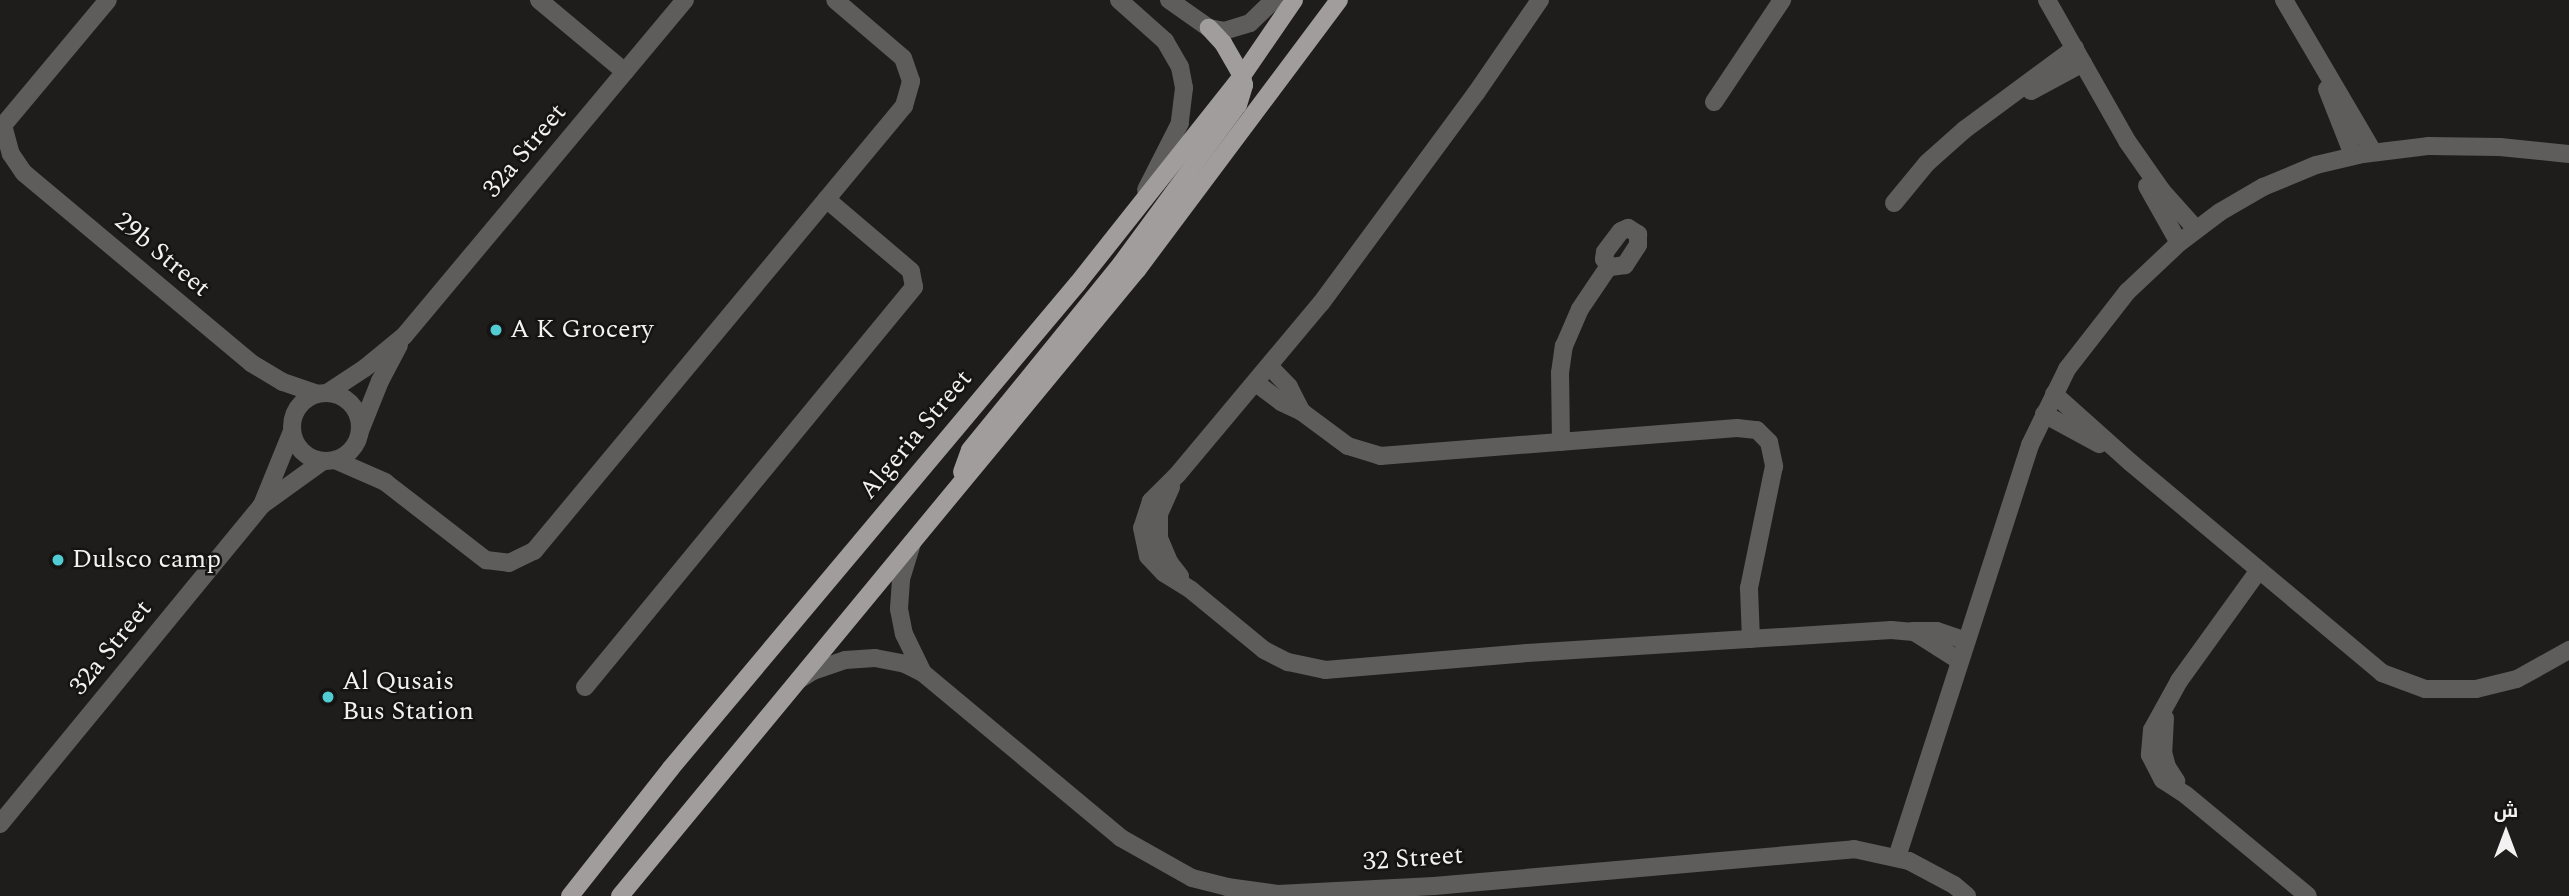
<!DOCTYPE html>
<html>
<head>
<meta charset="utf-8">
<style>
  body { margin:0 }
  #map { position:relative; width:2569px; height:896px; overflow:hidden; background:#1f1c1c; font-family:Spectral,Cairo,serif }
  div>[style] { position:absolute }
  .minor>* { height:18px; margin:-9px; padding:0 9px; transform-origin:9px; border-radius:9px; background:#5e5d5c }
  .minor>.ring { margin:-9px; padding:0; box-sizing:content-box; background:none; border:18px solid #5e5d5c; border-radius:50% }
  .major>* { height:18px; margin:-9px; padding:0 9px; transform-origin:9px; border-radius:9px; background:#a19d9c }
  .dots>* { width:19px; height:19px; translate:-50% -50%; box-sizing:border-box; border:4px solid #161313; border-radius:50% }
  span { translate:-50% -50%; white-space:nowrap; text-align:center; line-height:1.15; -webkit-text-stroke:5px #161313; paint-order:stroke }
  .street-label { font-size:26px; color:#f3f1f1 }
  .poi-label { font-size:26px; color:#f3f1f1 }
  .left { translate:0 -50%; text-align:left }
  .north { position:absolute; left:2471px; top:798px; width:70px; height:70px; -webkit-text-stroke:5px #161313; paint-order:stroke; rotate:0deg; font-size:19px; font-weight:700; line-height:28px; text-align:center; color:#f3f1f1 }
  .north::after { content:''; display:block; margin:auto; width:24px; height:32px; background:#f3f1f1; clip-path:polygon(50% 0,100% 100%,50% 72%,0 100%) }
</style>
</head>
<body>
<div id="map">
  <div class="minor">
    <i style="left:539px;top:0;width:112px;rotate:39.9deg"></i>
    <i style="left:1119px;top:0;width:62px;rotate:41.7deg"></i>
    <i style="left:1165px;top:41px;width:30px;rotate:60deg"></i>
    <i style="left:1180px;top:67px;width:21px;rotate:79deg"></i>
    <i style="left:1184px;top:88px;width:35px;rotate:97deg"></i>
    <i style="left:1180px;top:123px;width:75px;rotate:116.9deg"></i>
    <i style="left:1169px;top:0;width:49px;rotate:35deg"></i>
    <i style="left:1209px;top:28px;width:15px;rotate:11deg"></i>
    <i style="left:1224px;top:31px;width:27px;rotate:-17deg"></i>
    <i style="left:1250px;top:23px;width:33px;rotate:-44deg"></i>
    <i style="left:1540px;top:0;width:113px;rotate:124.5deg"></i>
    <i style="left:1476px;top:93px;width:261px;rotate:126.4deg"></i>
    <i style="left:1321px;top:303px;width:224px;rotate:129.9deg"></i>
    <i style="left:1177px;top:475px;width:37px;rotate:135deg"></i>
    <i style="left:1151px;top:501px;width:28px;rotate:108deg"></i>
    <i style="left:1142px;top:528px;width:29px;rotate:78deg"></i>
    <i style="left:1148px;top:556px;width:23px;rotate:47deg"></i>
    <i style="left:1164px;top:573px;width:32px;rotate:32deg"></i>
    <i style="left:1191px;top:590px;width:94px;rotate:39.4deg"></i>
    <i style="left:1264px;top:650px;width:27px;rotate:27deg"></i>
    <i style="left:1288px;top:662px;width:38px;rotate:12deg"></i>
    <i style="left:1325px;top:670px;width:203px;rotate:-4.8deg"></i>
    <i style="left:1527px;top:653px;width:365px;rotate:-3.6deg"></i>
    <i style="left:1891px;top:630px;width:23px;rotate:5deg"></i>
    <i style="left:1914px;top:632px;width:54px;rotate:32.2deg"></i>
    <i style="left:2047px;top:0;width:162px;rotate:60.4deg"></i>
    <i style="left:2127px;top:141px;width:61px;rotate:55deg"></i>
    <i style="left:2162px;top:191px;width:51px;rotate:48.2deg"></i>
    <i style="left:2284px;top:0;width:176px;rotate:59.6deg"></i>
    <i style="left:2327px;top:89px;width:71px;rotate:68.5deg"></i>
    <i style="left:2031px;top:91px;width:59px;rotate:-28.3deg"></i>
    <i style="left:1714px;top:102px;width:123px;rotate:-56.3deg"></i>
    <i style="left:3px;top:125px;width:30px;rotate:75deg"></i>
    <i style="left:11px;top:154px;width:23px;rotate:56deg"></i>
    <i style="left:24px;top:173px;width:296px;rotate:39.9deg"></i>
    <i style="left:251px;top:363px;width:37px;rotate:31deg"></i>
    <i style="left:283px;top:382px;width:36px;rotate:19deg"></i>
    <i style="left:0;top:129px;width:168px;rotate:-50.1deg"></i>
    <i style="left:2147px;top:186px;width:65px;rotate:60.7deg"></i>
    <i style="left:1894px;top:203px;width:52px;rotate:-50.5deg"></i>
    <i style="left:1927px;top:163px;width:50px;rotate:-41.7deg"></i>
    <i style="left:1964px;top:130px;width:138px;rotate:-36.5deg"></i>
    <i style="left:1628px;top:228px;width:12px;rotate:31deg"></i>
    <i style="left:1638px;top:234px;width:11px;rotate:90deg"></i>
    <i style="left:1638px;top:245px;width:24px;rotate:123deg"></i>
    <i style="left:1625px;top:265px;width:15px;rotate:172deg"></i>
    <i style="left:1610px;top:267px;width:10px;rotate:-127deg"></i>
    <i style="left:1604px;top:259px;width:7px;rotate:-82deg"></i>
    <i style="left:1605px;top:252px;width:26px;rotate:-53deg"></i>
    <i style="left:1621px;top:231px;width:8px;rotate:-23deg"></i>
    <i style="left:1269px;top:366px;width:29px;rotate:46deg"></i>
    <i style="left:1289px;top:387px;width:28px;rotate:63deg"></i>
    <i style="left:1256px;top:383px;width:31px;rotate:37deg"></i>
    <i style="left:1281px;top:402px;width:23px;rotate:25deg"></i>
    <i style="left:1302px;top:412px;width:57px;rotate:36.5deg"></i>
    <i style="left:1348px;top:446px;width:34px;rotate:17deg"></i>
    <i style="left:1380px;top:456px;width:358px;rotate:-4.5deg"></i>
    <i style="left:1737px;top:428px;width:20px;rotate:6deg"></i>
    <i style="left:1757px;top:430px;width:17px;rotate:45deg"></i>
    <i style="left:1769px;top:442px;width:25px;rotate:78deg"></i>
    <i style="left:1774px;top:466px;width:125px;rotate:101.6deg"></i>
    <i style="left:1749px;top:588px;width:51px;rotate:87.8deg"></i>
    <i style="left:327px;top:393px;width:45px;rotate:-33.3deg"></i>
    <i style="left:365px;top:368px;width:50px;rotate:-39.4deg"></i>
    <i style="left:404px;top:336px;width:438px;rotate:-50.1deg"></i>
    <i class="ring" style="left:292px;top:393px;width:50px;height:50px"></i>
    <i style="left:2054px;top:394px;width:102px;rotate:41.8deg"></i>
    <i style="left:2130px;top:462px;width:329px;rotate:39.9deg"></i>
    <i style="left:2382px;top:673px;width:46px;rotate:20.4deg"></i>
    <i style="left:2425px;top:689px;width:51px"></i>
    <i style="left:2476px;top:689px;width:42px;rotate:-13.7deg"></i>
    <i style="left:2517px;top:679px;width:60px;rotate:-29.1deg"></i>
    <i style="left:2044px;top:414px;width:63px;rotate:28.6deg"></i>
    <i style="left:360px;top:431px;width:54px;rotate:-68.2deg"></i>
    <i style="left:380px;top:381px;width:41px;rotate:-62.2deg"></i>
    <i style="left:1561px;top:442px;width:69px;rotate:-90.8deg"></i>
    <i style="left:1560px;top:373px;width:27px;rotate:-82deg"></i>
    <i style="left:1564px;top:346px;width:40px;rotate:-66.6deg"></i>
    <i style="left:1580px;top:309px;width:52px;rotate:-56deg"></i>
    <i style="left:335px;top:460px;width:55px;rotate:23.7deg"></i>
    <i style="left:385px;top:482px;width:128px;rotate:37.7deg"></i>
    <i style="left:486px;top:560px;width:23px;rotate:7deg"></i>
    <i style="left:509px;top:563px;width:28px;rotate:-26deg"></i>
    <i style="left:534px;top:551px;width:579px;rotate:-50.26deg"></i>
    <i style="left:904px;top:106px;width:26px;rotate:-74deg"></i>
    <i style="left:911px;top:81px;width:24px;rotate:-109deg"></i>
    <i style="left:903px;top:58px;width:89px;rotate:-139.5deg"></i>
    <i style="left:1171px;top:487px;width:30px;rotate:114deg"></i>
    <i style="left:1159px;top:514px;width:24px;rotate:90deg"></i>
    <i style="left:1159px;top:538px;width:26px;rotate:67deg"></i>
    <i style="left:1169px;top:562px;width:18px;rotate:52deg"></i>
    <i style="left:262px;top:505px;width:75px;rotate:-35.8deg"></i>
    <i style="left:912px;top:543px;width:39px;rotate:107deg"></i>
    <i style="left:901px;top:580px;width:29px;rotate:94deg"></i>
    <i style="left:899px;top:609px;width:25px;rotate:79deg"></i>
    <i style="left:904px;top:634px;width:43px;rotate:64deg"></i>
    <i style="left:2259px;top:570px;width:137px;rotate:125.8deg"></i>
    <i style="left:2179px;top:681px;width:56px;rotate:118.9deg"></i>
    <i style="left:2152px;top:730px;width:25px;rotate:95deg"></i>
    <i style="left:2150px;top:755px;width:28px;rotate:63deg"></i>
    <i style="left:2163px;top:780px;width:27px;rotate:33deg"></i>
    <i style="left:2186px;top:795px;width:158px;rotate:39.6deg"></i>
    <i style="left:1912px;top:631px;width:25px"></i>
    <i style="left:1937px;top:631px;width:31px;rotate:19deg"></i>
    <i style="left:800px;top:679px;width:15px;rotate:-32deg"></i>
    <i style="left:813px;top:671px;width:34px;rotate:-19deg"></i>
    <i style="left:845px;top:660px;width:30px;rotate:-4deg"></i>
    <i style="left:875px;top:658px;width:31px;rotate:11deg"></i>
    <i style="left:905px;top:664px;width:20px;rotate:27deg"></i>
    <i style="left:923px;top:673px;width:258px;rotate:39.8deg"></i>
    <i style="left:1121px;top:838px;width:81px;rotate:29.4deg"></i>
    <i style="left:1192px;top:878px;width:36px;rotate:14deg"></i>
    <i style="left:1227px;top:887px;width:51px;rotate:7.8deg"></i>
    <i style="left:1278px;top:894px;width:156px;rotate:-2.9deg"></i>
    <i style="left:1434px;top:886px;width:422px;rotate:-5deg"></i>
    <i style="left:1854px;top:849px;width:56px;rotate:12.3deg"></i>
    <i style="left:1909px;top:861px;width:51px;rotate:28.1deg"></i>
    <i style="left:1954px;top:885px;width:17px;rotate:40deg"></i>
    <i style="left:585px;top:687px;width:518px;rotate:-50.56deg"></i>
    <i style="left:914px;top:287px;width:16px;rotate:-101deg"></i>
    <i style="left:911px;top:271px;width:111px;rotate:-139.7deg"></i>
    <i style="left:2165px;top:718px;width:34px;rotate:93deg"></i>
    <i style="left:2163px;top:752px;width:16px;rotate:75deg"></i>
    <i style="left:2167px;top:767px;width:17px;rotate:57deg"></i>
    <i style="left:0;top:824px;width:413px;rotate:-50.6deg"></i>
    <i style="left:262px;top:505px;width:80px;rotate:-67.9deg"></i>
    <i style="left:1897px;top:857px;width:433px;rotate:-72.1deg"></i>
    <i style="left:2030px;top:445px;width:85px;rotate:-64deg"></i>
    <i style="left:2067px;top:369px;width:98px;rotate:-52.1deg"></i>
    <i style="left:2127px;top:292px;width:71px;rotate:-43.3deg"></i>
    <i style="left:2179px;top:243px;width:51px;rotate:-37.1deg"></i>
    <i style="left:2220px;top:212px;width:50px;rotate:-30.2deg"></i>
    <i style="left:2263px;top:187px;width:57px;rotate:-22.5deg"></i>
    <i style="left:2316px;top:165px;width:48px;rotate:-13.2deg"></i>
    <i style="left:2363px;top:154px;width:65px;rotate:-7deg"></i>
    <i style="left:2428px;top:146px;width:72px;rotate:0.8deg"></i>
    <i style="left:2500px;top:147px;width:69px;rotate:5.8deg"></i>
  </div>
  <div class="major">
    <i style="left:962px;top:472px;width:23px;rotate:-70deg"></i>
    <i style="left:970px;top:450px;width:240px;rotate:-50.9deg"></i>
    <i style="left:1121px;top:264px;width:197px;rotate:-53.7deg"></i>
    <i style="left:1238px;top:105px;width:21px;rotate:-73deg"></i>
    <i style="left:1244px;top:85px;width:9px;rotate:-103deg"></i>
    <i style="left:1242px;top:76px;width:38px;rotate:-120deg"></i>
    <i style="left:1223px;top:43px;width:21px;rotate:-133deg"></i>
    <i style="left:570px;top:896px;width:163px;rotate:-51.7deg"></i>
    <i style="left:671px;top:768px;width:633px;rotate:-50deg"></i>
    <i style="left:1078px;top:283px;width:264px;rotate:-51.6deg"></i>
    <i style="left:1242px;top:76px;width:92px;rotate:-55.6deg"></i>
    <i style="left:620px;top:896px;width:812px;rotate:-50.45deg"></i>
    <i style="left:1137px;top:270px;width:337px;rotate:-53.2deg"></i>
  </div>
  <div class="dots">
    <i style="left:496px;top:330px;background:#51ccd2"></i>
    <i style="left:58px;top:560px;background:#51ccd2"></i>
    <i style="left:328px;top:697px;background:#51ccd2"></i>
  </div>
  <div class="street-label">
    <span style="left:525px;top:151px;rotate:-50deg">32a Street</span>
    <span style="left:162px;top:255px;rotate:40deg">29b Street</span>
    <span style="left:916px;top:435px;rotate:-50deg">Algeria Street</span>
    <span style="left:111px;top:648px;rotate:-51deg">32a Street</span>
    <span style="left:1413px;top:859px;rotate:-4deg">32 Street</span>
  </div>
  <div class="poi-label">
    <span class="left" style="left:510px;top:330px">A K Grocery</span>
    <span class="left" style="left:72px;top:560px">Dulsco camp</span>
    <span class="left" style="left:342px;top:697px">Al Qusais<br>Bus Station</span>
  </div>
  <div class="north">ش</div>
</div>
</body>
</html>
